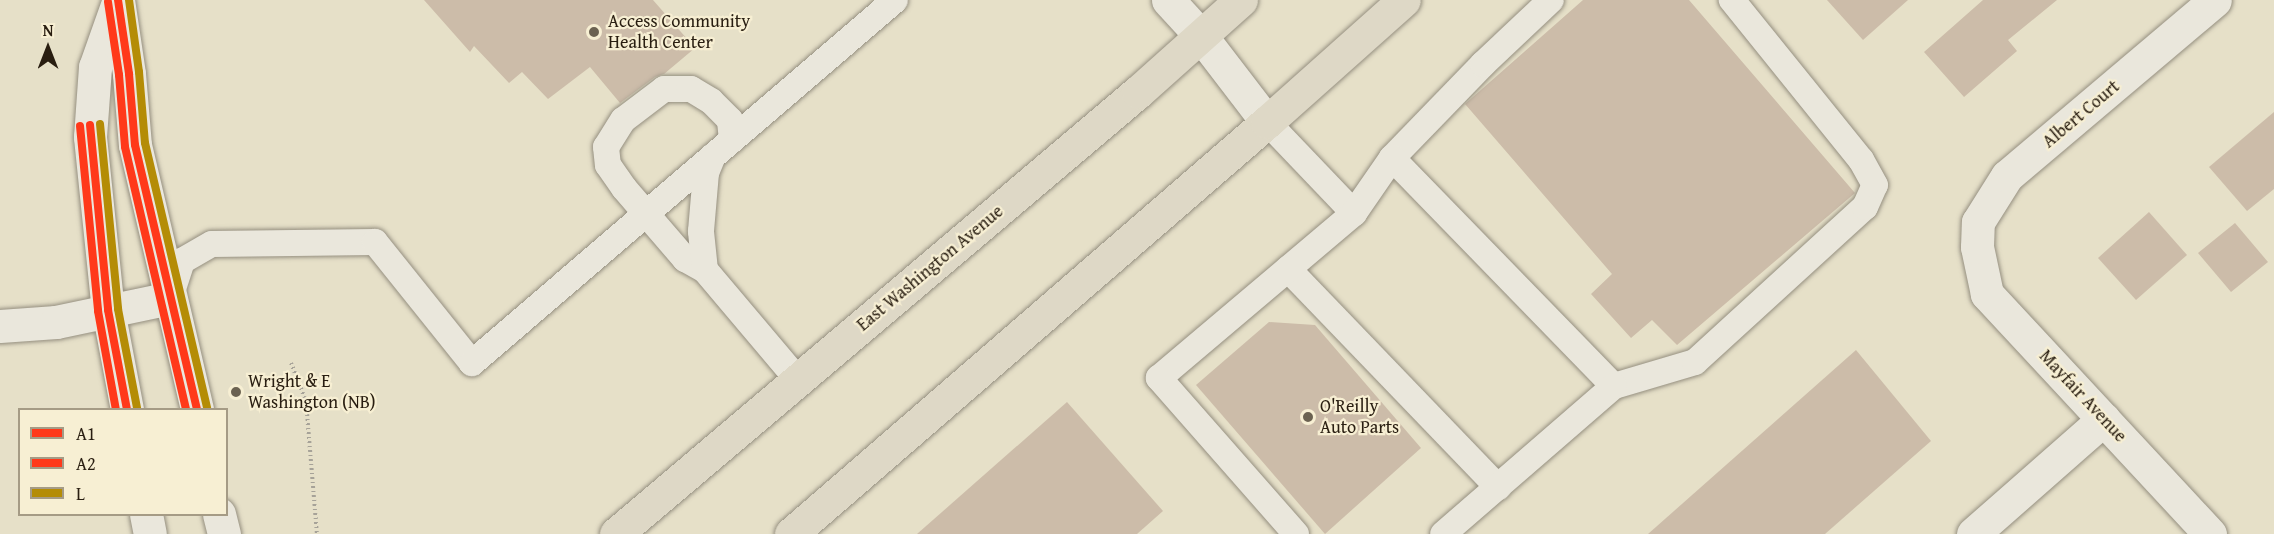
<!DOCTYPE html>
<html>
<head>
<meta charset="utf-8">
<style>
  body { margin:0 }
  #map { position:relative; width:2274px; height:534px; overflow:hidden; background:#e6e0c8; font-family:"Gentium Book Plus",serif }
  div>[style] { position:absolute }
  .building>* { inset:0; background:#ccbca9 }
  .path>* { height:4px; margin-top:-2px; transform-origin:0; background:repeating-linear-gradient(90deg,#a6a298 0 1.5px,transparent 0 4.5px) }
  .roads { filter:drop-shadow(0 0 2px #958f80) drop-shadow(0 0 2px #958f80) }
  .lane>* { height:26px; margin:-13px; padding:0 13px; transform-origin:13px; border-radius:13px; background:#eae7dc }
  .street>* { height:33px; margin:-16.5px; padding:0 16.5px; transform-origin:16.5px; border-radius:16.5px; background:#eae7dc }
  .secondary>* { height:33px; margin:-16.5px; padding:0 16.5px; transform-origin:16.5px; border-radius:16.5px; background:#eae7dc }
  .primary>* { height:33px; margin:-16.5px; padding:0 16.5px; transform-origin:16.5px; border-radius:16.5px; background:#ded8c6 }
  .bus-1>* { height:8px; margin:-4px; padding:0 4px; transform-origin:4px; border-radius:4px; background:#ff391a }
  .bus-2>* { height:8px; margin:-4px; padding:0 4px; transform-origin:4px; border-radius:4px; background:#ff391a }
  .bus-3>* { height:8px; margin:-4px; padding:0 4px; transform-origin:4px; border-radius:4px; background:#b48c06 }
  .dots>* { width:16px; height:16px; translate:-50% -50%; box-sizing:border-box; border:3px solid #f7efd3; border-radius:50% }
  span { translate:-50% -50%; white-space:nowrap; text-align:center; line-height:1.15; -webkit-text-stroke:4.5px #f7efd3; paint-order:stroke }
  .poi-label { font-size:18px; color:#291e11 }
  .left { translate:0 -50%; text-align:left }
  .street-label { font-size:18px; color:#291e11 }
  .legend { position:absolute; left:18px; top:408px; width:210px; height:108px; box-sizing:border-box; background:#f7efd3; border:2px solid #a59b85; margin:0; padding:8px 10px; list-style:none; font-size:18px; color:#291e11 }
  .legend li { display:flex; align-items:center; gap:12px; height:30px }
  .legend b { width:30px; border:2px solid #a59b85 }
  .north { position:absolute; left:18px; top:18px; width:60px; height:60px; -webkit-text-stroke:4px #f7efd3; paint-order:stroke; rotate:0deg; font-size:16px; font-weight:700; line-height:24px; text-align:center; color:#291e11 }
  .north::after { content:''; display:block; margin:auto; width:21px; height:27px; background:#291e11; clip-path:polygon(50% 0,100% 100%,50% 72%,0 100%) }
</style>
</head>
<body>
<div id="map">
  <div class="building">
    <i style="clip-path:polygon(424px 0,653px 0,695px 48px,664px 74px,655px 77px,620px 103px,590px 67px,548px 99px,522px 72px,509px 83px,474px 46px,470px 52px)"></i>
    <i style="clip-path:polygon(1583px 0,1689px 0,1855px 193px,1677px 345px,1652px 320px,1631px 338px,1591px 294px,1612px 274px,1465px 104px)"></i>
    <i style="clip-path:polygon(1827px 0,1908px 0,1863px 40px)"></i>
    <i style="clip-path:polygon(1983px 0,2057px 0,2008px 40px,2017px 51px,1964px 97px,1924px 52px)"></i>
    <i style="clip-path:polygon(2274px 112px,2274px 189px,2247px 211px,2209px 167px)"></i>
    <i style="clip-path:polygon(2149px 212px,2187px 255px,2136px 300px,2098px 258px)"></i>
    <i style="clip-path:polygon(2235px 223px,2268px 262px,2231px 292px,2198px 253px)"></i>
    <i style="clip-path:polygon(1269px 322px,1315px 325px,1421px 448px,1325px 534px,1196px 385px)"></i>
    <i style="clip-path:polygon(1856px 350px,1931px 441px,1825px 534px,1648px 534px)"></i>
    <i style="clip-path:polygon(1067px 402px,1163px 511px,1137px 534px,917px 534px)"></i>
  </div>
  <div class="path">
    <i style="left:291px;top:363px;width:41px;rotate:68.5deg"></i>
    <i style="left:306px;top:401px;width:133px;rotate:85.3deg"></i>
  </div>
  <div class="roads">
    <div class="lane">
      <i style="left:1267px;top:122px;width:126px;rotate:46.3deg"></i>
      <i style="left:732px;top:140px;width:20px;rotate:-96deg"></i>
      <i style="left:730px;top:120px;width:27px;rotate:-135deg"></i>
      <i style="left:711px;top:101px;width:23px;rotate:-149deg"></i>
      <i style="left:691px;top:89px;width:27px;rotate:180deg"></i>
      <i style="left:664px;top:89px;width:51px;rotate:142.9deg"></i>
      <i style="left:623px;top:120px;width:32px;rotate:122deg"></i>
      <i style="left:606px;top:147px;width:18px;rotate:84deg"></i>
      <i style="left:608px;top:165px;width:28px;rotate:55deg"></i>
      <i style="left:624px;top:188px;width:94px;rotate:49.3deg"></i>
      <i style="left:685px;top:259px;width:23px;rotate:29deg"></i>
      <i style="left:705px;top:270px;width:144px;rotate:49.8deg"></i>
      <i style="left:1392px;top:158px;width:131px;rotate:-45.9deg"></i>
      <i style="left:1483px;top:64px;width:93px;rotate:-43.3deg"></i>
      <i style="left:1288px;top:269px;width:303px;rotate:46.1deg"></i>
      <i style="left:705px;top:270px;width:39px;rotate:-96deg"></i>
      <i style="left:701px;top:231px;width:58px;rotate:-85.1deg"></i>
      <i style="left:706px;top:173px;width:18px;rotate:-68deg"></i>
      <i style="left:170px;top:298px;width:39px;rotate:-72deg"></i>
      <i style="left:182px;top:261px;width:34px;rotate:-30deg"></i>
      <i style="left:212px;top:244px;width:163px;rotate:-0.7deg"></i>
      <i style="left:375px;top:242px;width:155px;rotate:51.3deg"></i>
      <i style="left:472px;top:363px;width:557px;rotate:-40.63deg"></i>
      <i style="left:1614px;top:386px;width:84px;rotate:-16.5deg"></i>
      <i style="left:1695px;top:362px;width:230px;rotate:-42.4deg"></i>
      <i style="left:1865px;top:207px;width:24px;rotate:-66deg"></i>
      <i style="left:1875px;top:185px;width:29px;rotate:-119deg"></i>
      <i style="left:1861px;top:160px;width:206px;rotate:-128.9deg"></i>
      <i style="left:1296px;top:534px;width:208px;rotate:-131.3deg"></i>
      <i style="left:1159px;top:378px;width:255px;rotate:-40.2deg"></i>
      <i style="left:1354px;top:213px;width:67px;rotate:-55.4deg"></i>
      <i style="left:1392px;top:158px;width:318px;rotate:45.8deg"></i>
      <i style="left:1614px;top:386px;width:226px;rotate:139.1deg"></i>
    </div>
    <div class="street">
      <i style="left:1168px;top:0;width:49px;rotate:47.5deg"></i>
      <i style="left:1201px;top:36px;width:108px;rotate:52.5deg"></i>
      <i style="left:0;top:326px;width:56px;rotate:-4.1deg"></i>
      <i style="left:56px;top:322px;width:116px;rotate:-11.9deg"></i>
      <i style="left:1973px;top:534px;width:174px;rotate:-41.3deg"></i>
      <i style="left:2210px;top:534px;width:328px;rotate:-132.9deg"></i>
      <i style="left:1987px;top:294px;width:48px;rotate:-102deg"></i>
      <i style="left:1977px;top:247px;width:25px;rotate:-88deg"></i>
      <i style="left:1978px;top:222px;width:54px;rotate:-57.8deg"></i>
      <i style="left:2007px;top:176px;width:272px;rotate:-40.2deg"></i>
    </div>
    <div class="secondary">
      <i style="left:118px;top:0;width:75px;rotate:81.5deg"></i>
      <i style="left:129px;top:74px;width:71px;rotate:85.2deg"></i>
      <i style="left:135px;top:145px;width:272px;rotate:76.8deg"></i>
      <i style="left:117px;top:5px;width:66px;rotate:109.5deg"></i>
      <i style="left:95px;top:67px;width:70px;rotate:94.1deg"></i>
      <i style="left:90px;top:137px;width:174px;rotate:84.1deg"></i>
      <i style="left:108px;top:310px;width:102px;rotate:79.2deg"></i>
      <i style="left:146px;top:514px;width:20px;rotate:79deg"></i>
      <i style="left:219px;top:514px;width:21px;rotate:76deg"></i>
    </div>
    <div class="primary">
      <i style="left:616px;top:534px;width:684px;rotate:-40.26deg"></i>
      <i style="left:1138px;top:92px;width:138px;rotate:-41.8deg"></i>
      <i style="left:791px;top:534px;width:630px;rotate:-40.88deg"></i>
      <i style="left:1267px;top:122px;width:183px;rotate:-41.7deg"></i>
    </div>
  </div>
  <div class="bus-1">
    <i style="left:118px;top:0;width:75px;rotate:81.5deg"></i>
    <i style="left:129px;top:74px;width:71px;rotate:85.2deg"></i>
    <i style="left:135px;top:145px;width:272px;rotate:76.8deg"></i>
    <i style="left:90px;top:125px;width:186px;rotate:84.4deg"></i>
    <i style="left:108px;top:310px;width:102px;rotate:79.2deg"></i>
  </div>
  <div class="bus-2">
    <i style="left:108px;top:2px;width:74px;rotate:81.4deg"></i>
    <i style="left:119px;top:75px;width:72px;rotate:85.2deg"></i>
    <i style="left:125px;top:147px;width:270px;rotate:76.9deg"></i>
    <i style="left:80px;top:126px;width:186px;rotate:84.4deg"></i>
    <i style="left:98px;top:311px;width:101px;rotate:79.7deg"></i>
  </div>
  <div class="bus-3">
    <i style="left:129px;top:0;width:73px;rotate:82.1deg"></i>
    <i style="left:139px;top:72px;width:71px;rotate:85.2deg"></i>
    <i style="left:145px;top:143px;width:272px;rotate:76.8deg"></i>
    <i style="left:100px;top:124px;width:186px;rotate:84.4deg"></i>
    <i style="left:118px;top:309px;width:101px;rotate:79.1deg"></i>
  </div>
  <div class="dots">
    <i style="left:594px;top:32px;background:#6b6251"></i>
    <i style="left:236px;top:392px;background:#6b6251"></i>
    <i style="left:1308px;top:417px;background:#6b6251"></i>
  </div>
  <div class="poi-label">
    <span class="left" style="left:608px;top:32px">Access Community<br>Health Center</span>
    <span class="left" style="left:248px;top:392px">Wright &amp; E<br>Washington (NB)</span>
    <span class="left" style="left:1320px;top:417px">O'Reilly<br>Auto Parts</span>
  </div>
  <div class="street-label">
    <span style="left:2081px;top:114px;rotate:-40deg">Albert Court</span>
    <span style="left:930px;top:268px;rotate:-40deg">East Washington Avenue</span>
    <span style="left:2083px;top:396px;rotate:47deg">Mayfair Avenue</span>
  </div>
  <ul class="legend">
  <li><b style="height:8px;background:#ff391a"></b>A1</li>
  <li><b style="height:8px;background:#ff391a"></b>A2</li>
  <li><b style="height:8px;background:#b48c06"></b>L</li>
  </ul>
  <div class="north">N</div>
</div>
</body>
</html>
